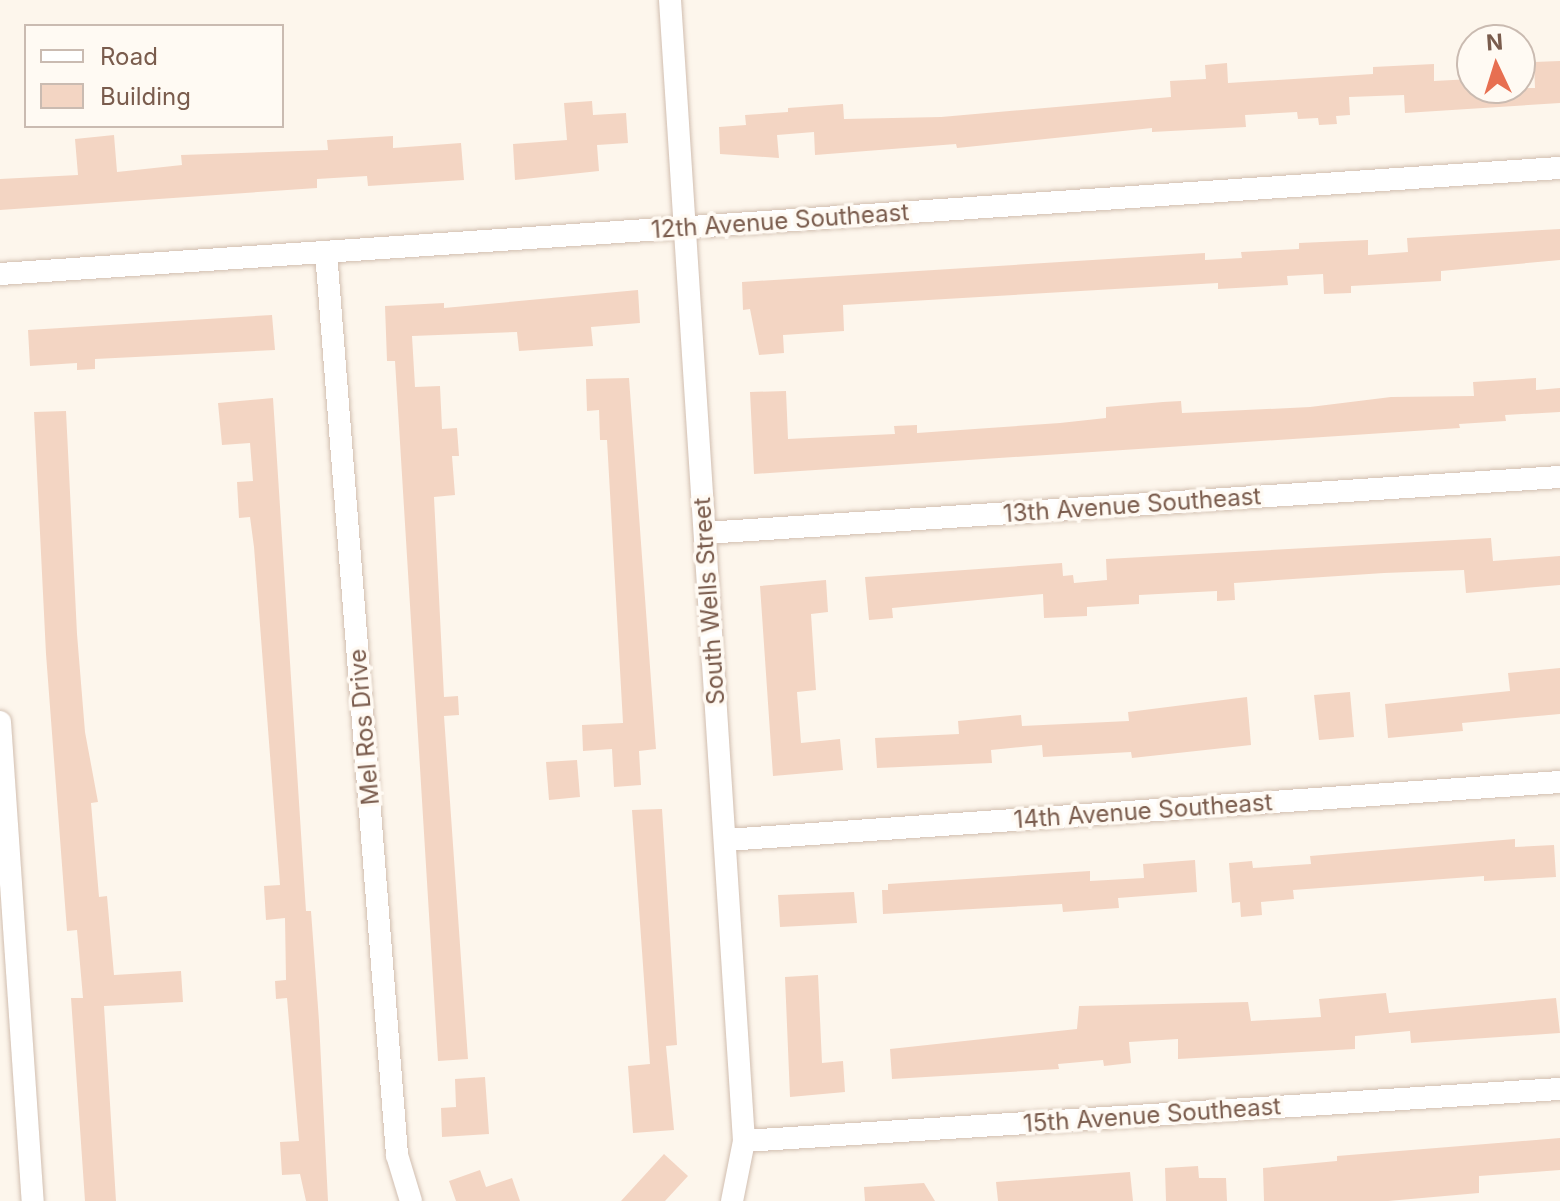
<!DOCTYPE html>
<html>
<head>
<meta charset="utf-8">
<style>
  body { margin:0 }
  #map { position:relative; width:1560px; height:1201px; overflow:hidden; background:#fdf6ec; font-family:Inter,sans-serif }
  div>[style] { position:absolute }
  .building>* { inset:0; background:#f3d5c3 }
  .roads { filter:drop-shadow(0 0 2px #d1beb0) drop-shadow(0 0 2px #d1beb0) }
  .minor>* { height:22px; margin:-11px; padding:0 11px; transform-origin:11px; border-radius:11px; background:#fff }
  span { translate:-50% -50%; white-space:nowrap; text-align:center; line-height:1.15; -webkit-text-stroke:7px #fffaf3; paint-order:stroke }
  .street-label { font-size:24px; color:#7a5c4d }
  .legend { position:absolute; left:24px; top:24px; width:260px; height:104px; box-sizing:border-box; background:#fffaf3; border:2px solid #cabbb1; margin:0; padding:10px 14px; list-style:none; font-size:24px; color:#7a5c4d }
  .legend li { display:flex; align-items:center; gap:16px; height:40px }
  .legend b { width:40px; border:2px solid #cabbb1 }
  .north { position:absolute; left:1456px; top:24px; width:80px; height:80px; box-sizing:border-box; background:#fffaf3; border:2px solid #cabbb1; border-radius:50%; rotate:356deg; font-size:22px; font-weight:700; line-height:32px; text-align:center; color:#7a5c4d }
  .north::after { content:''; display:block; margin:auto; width:28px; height:36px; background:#e76f51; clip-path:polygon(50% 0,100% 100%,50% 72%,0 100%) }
</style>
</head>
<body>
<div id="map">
  <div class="building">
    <i style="clip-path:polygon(1560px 61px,1560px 103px,1405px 113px,1404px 95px,1349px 97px,1350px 115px,1336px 116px,1337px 124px,1319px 125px,1318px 118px,1298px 119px,1297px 112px,1245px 115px,1246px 127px,1152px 132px,1152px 128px,957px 148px,956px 144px,815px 155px,814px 132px,777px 135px,779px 158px,720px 154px,719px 127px,746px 125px,745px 115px,788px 112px,788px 108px,843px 104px,844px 119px,941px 117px,1171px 97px,1170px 81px,1206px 79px,1205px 65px,1227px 63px,1228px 83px,1373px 74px,1373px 67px,1434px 64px,1434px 81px,1472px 79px,1472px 88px,1535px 88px,1534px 62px)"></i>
    <i style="clip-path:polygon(592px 101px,593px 115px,626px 113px,628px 143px,597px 145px,599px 171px,515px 180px,513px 144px,567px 140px,564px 103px)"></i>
    <i style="clip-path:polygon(114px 135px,117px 172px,182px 165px,181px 155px,328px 150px,327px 140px,393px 136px,393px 148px,461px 143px,464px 180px,368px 186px,367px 176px,317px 179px,317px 188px,0 210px,0 179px,78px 175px,75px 139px)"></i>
    <i style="clip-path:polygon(1560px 229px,1560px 260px,1441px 271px,1441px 281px,1351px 286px,1351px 293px,1324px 294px,1323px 274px,1287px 276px,1288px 285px,1218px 289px,1218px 283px,843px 305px,844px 331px,783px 335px,784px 353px,759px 355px,750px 309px,743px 310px,742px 282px,1205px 253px,1205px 260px,1242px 258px,1241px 252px,1299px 249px,1299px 243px,1368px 240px,1368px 255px,1408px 252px,1407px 238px)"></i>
    <i style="clip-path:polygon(638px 290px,640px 323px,591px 327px,593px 346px,519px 351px,517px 332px,412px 336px,415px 387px,440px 386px,442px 429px,457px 428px,459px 456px,452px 456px,455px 495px,434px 497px,444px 697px,458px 696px,459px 715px,444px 716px,468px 1059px,438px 1061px,395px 361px,387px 361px,385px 306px,444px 303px,444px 308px)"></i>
    <i style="clip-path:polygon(272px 315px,275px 350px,95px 359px,95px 369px,77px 370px,77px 363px,30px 366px,28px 330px)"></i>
    <i style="clip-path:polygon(629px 378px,656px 749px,639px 751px,641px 785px,614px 787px,612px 749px,583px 751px,582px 725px,623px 723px,607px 440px,600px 440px,599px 410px,587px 411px,586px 379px)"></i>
    <i style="clip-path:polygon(1536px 378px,1536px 390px,1560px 388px,1560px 412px,1505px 415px,1506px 421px,1459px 424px,1460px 428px,754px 474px,750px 392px,786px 391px,788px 439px,895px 434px,894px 426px,917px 425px,917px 433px,1060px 423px,1106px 418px,1106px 407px,1163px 402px,1181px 401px,1182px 413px,1310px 407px,1391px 397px,1474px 396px,1473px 382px)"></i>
    <i style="clip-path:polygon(273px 398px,306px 911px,311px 911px,319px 1021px,328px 1201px,306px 1201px,300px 1174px,282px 1175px,280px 1142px,299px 1141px,287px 998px,276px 999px,275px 981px,286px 980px,285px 918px,266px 920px,264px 886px,280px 885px,254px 547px,250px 517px,239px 518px,237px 482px,253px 481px,250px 443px,222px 445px,218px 403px)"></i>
    <i style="clip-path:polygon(66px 411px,77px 634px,85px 732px,98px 802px,91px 803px,99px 897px,107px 896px,114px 975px,181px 971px,183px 1002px,104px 1006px,116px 1201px,85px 1201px,71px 998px,83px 998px,77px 930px,67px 931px,46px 654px,34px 412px)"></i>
    <i style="clip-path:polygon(1491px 538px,1493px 561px,1560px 556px,1560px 585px,1466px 593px,1464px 570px,1384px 573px,1234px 583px,1235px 600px,1217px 601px,1217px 591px,1139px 595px,1139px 604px,1087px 607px,1087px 616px,1044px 618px,1043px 594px,892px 608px,893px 618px,869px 620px,865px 577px,1062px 563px,1063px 576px,1073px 575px,1074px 583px,1107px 580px,1106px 559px)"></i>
    <i style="clip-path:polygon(826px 580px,828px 612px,811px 614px,816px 690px,797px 692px,801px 743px,840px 739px,843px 770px,773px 776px,760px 586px)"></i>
    <i style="clip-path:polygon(1560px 668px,1560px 714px,1462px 723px,1463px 731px,1388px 738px,1385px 704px,1510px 691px,1508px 673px)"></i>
    <i style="clip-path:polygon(1350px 692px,1354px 737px,1319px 740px,1314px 695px)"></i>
    <i style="clip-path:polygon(1247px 697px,1251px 745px,1132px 758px,1131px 752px,1043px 757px,1042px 745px,991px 750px,992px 763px,877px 768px,875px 738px,959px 734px,958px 721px,1021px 715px,1022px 726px,1129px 721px,1128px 712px)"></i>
    <i style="clip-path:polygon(577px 760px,580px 797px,549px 800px,546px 762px)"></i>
    <i style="clip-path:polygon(662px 809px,677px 1045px,666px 1046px,674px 1130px,633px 1133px,628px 1066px,650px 1064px,632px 810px)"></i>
    <i style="clip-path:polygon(1515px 839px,1515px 847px,1554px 845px,1556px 877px,1484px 881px,1484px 876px,1293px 890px,1294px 899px,1261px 902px,1262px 915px,1241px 917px,1240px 902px,1232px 903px,1229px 863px,1252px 861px,1253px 868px,1311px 864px,1310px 856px)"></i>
    <i style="clip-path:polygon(1195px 860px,1197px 892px,1118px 898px,1119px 908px,1063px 912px,1062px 904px,883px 914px,882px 890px,888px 890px,888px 884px,1090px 871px,1090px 881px,1144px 878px,1143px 864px)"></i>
    <i style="clip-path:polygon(854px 892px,857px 923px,780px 927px,778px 895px)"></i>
    <i style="clip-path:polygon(818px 975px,822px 1063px,843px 1061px,845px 1092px,790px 1097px,785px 977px)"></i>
    <i style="clip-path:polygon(1386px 993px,1389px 1013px,1556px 998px,1560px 1033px,1411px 1043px,1410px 1031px,1355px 1036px,1355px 1049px,1178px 1059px,1178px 1039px,1129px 1042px,1131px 1063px,1104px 1066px,1103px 1060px,1058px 1064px,1059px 1069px,892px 1079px,890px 1049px,1077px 1029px,1079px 1006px,1248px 1002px,1251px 1021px,1321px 1017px,1319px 999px)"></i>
    <i style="clip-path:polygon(485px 1077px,489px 1134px,442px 1137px,441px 1108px,456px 1107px,455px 1079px)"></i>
    <i style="clip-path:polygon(1560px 1138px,1560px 1170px,1479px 1176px,1479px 1193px,1388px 1201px,1264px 1201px,1263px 1168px,1337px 1161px,1337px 1156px)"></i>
    <i style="clip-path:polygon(664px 1154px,688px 1176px,665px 1201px,621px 1201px)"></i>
    <i style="clip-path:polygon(1198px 1166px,1199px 1178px,1226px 1178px,1227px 1201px,1166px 1201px,1165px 1168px)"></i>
    <i style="clip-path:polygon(480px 1170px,486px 1187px,512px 1178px,520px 1201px,456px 1201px,449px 1181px)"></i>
    <i style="clip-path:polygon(1130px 1172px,1133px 1201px,998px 1201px,996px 1182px)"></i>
    <i style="clip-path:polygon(924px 1183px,935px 1201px,865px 1201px,864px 1187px)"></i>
  </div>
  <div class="roads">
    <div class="minor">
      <i style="left:670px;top:0;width:1143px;rotate:86.29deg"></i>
      <i style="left:744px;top:1141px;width:61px;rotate:101.3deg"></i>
      <i style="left:326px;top:252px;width:906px;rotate:85.5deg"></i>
      <i style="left:397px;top:1155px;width:48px;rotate:73.1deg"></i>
      <i style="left:0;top:274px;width:1564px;rotate:-3.89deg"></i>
      <i style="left:705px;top:533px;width:857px;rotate:-3.75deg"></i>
      <i style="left:0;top:722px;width:480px;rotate:86.1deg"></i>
      <i style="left:726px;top:840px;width:836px;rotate:-3.98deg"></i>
      <i style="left:744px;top:1141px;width:818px;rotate:-3.65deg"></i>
    </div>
  </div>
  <div class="street-label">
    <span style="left:780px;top:221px;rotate:-4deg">12th Avenue Southeast</span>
    <span style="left:1132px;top:505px;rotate:-4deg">13th Avenue Southeast</span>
    <span style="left:709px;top:601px;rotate:-94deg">South Wells Street</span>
    <span style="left:364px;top:727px;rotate:-95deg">Mel Ros Drive</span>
    <span style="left:1143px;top:811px;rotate:-4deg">14th Avenue Southeast</span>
    <span style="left:1152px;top:1115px;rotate:-4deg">15th Avenue Southeast</span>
  </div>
  <ul class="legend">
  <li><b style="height:10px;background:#fff"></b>Road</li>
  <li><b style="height:22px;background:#f3d5c3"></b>Building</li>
  </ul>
  <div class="north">N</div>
</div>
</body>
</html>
